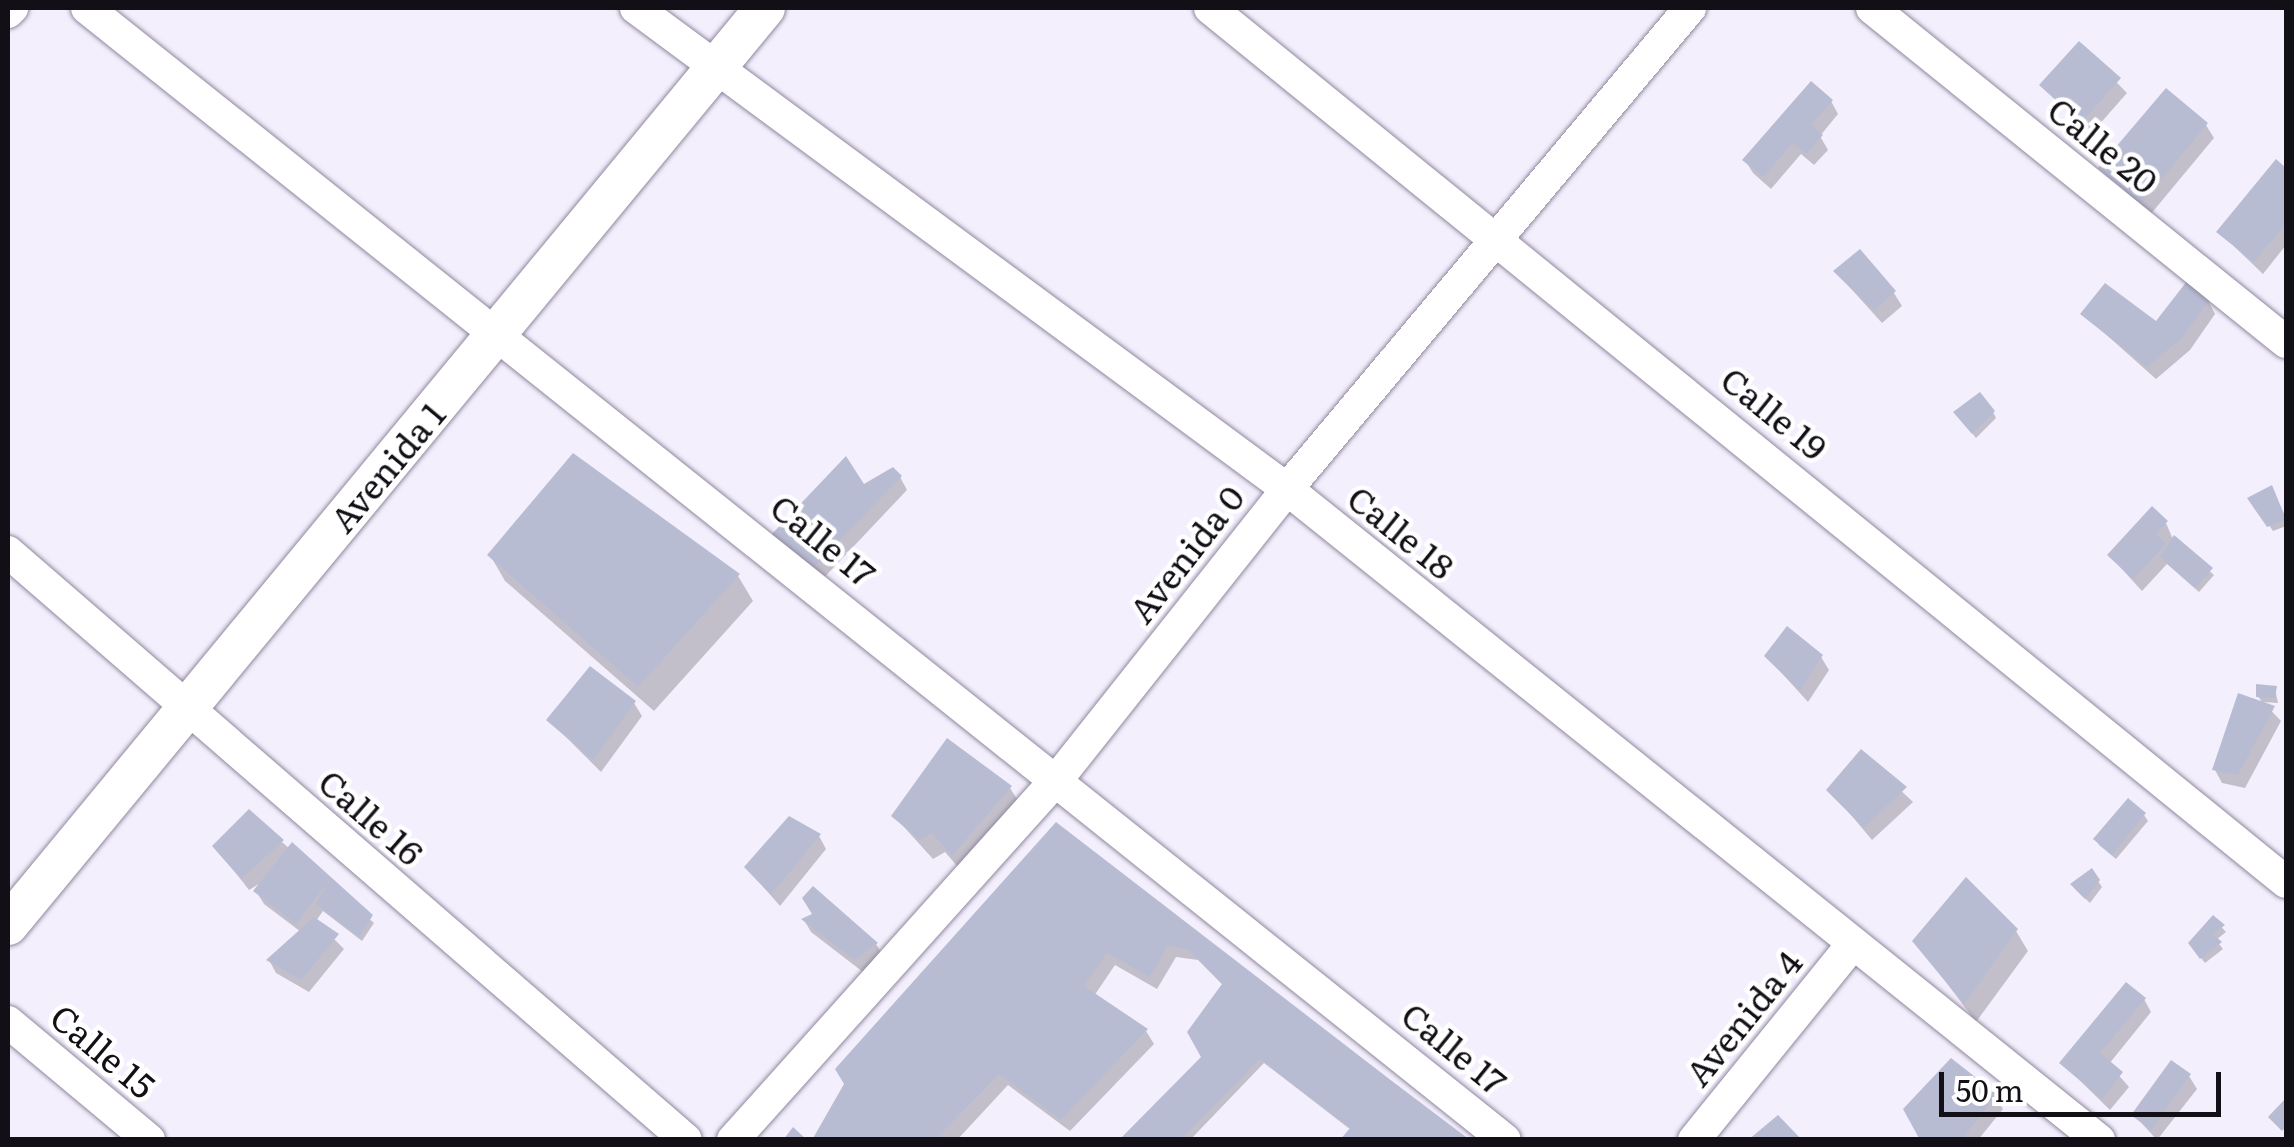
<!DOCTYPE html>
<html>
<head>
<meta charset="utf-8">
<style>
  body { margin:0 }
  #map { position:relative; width:2294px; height:1147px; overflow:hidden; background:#f4effd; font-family:Literata,serif }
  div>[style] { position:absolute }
  .shadow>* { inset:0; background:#0003 }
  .building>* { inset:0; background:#b7bcd3 }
  .roads { filter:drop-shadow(0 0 2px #90889e) drop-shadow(0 0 2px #90889e) }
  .minor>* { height:32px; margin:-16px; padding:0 16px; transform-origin:16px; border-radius:16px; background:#fff }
  .tertiary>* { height:40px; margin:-20px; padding:0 20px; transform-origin:20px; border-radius:20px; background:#fff }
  span { translate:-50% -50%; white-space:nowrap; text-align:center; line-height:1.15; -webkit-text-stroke:9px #fff; paint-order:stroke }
  .street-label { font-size:35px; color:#120f16 }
  .frame { position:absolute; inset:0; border:10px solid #120f16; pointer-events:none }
  .scale { position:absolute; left:1939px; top:1072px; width:282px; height:45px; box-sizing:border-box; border:5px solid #120f16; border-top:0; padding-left:12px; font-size:30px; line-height:35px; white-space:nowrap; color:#120f16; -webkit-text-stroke:8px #fff; paint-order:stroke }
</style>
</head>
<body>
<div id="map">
  <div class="shadow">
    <i style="clip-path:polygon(2079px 44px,2127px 93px,2090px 135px,2042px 86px)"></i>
    <i style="clip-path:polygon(1831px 101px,1838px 114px,1820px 136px,1828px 150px,1814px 165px,1801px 154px,1771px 189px,1753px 173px,1745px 160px)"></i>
    <i style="clip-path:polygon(2206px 125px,2214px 138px,2150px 215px,2102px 168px)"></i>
    <i style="clip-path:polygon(2276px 163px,2286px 171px,2286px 245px,2263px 274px,2219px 232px)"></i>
    <i style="clip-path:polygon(1836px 272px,1894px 293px,1902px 306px,1882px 323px)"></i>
    <i style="clip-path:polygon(2208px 300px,2215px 314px,2190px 350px,2156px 379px,2083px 314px,2157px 324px)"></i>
    <i style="clip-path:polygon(1993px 412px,1996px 418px,1976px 438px,1960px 418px)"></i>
    <i style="clip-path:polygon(900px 477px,907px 490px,818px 584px,780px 550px,863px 488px)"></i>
    <i style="clip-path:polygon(2271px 488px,2286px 518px,2286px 526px,2273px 531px,2251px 499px)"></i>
    <i style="clip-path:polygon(2166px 523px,2172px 537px,2214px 575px,2199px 592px,2167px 564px,2142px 591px,2110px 556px)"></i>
    <i style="clip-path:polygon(490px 555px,738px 576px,753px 601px,654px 711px,505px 581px)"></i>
    <i style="clip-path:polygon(1767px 657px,1821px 657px,1829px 670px,1808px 702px)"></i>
    <i style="clip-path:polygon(2275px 689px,2278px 703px,2263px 702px,2281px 721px,2245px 788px,2222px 783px,2215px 770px,2263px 704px,2258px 696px)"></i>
    <i style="clip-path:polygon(634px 703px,642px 716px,601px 772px,549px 720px)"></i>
    <i style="clip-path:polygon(1861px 753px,1913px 802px,1872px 840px,1830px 790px)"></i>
    <i style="clip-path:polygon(1010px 788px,1022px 807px,964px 874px,945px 852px,933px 859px,894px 816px)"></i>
    <i style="clip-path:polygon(2144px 815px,2148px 821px,2116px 859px,2099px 845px,2096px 840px)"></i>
    <i style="clip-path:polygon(1057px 825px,1387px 1080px,1351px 1130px,1264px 1063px,1190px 1140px,1122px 1140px,1204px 1057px,1224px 986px,1198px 960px,1176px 957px,1157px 989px,1115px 965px,1094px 996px,1146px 1031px,1154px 1044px,1070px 1131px,1008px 1085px,957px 1140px,815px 1140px)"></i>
    <i style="clip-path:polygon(819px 836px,826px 849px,780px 906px,747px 868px)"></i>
    <i style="clip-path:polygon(282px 842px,374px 923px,362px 941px,323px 911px,316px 921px,344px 949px,309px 992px,276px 973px,269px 960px,301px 932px,264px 904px,256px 891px,265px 880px,249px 890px,215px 846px)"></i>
    <i style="clip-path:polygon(2092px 872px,2102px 887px,2090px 903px,2076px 890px)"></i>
    <i style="clip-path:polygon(813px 889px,876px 944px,884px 957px,863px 972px,811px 932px,804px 920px,815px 915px)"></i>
    <i style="clip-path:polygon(2214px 919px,2226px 932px,2216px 940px,2223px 949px,2205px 963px,2195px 950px)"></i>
    <i style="clip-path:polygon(2016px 931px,2028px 951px,1976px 1022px,1915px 941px)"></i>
    <i style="clip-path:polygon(2144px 999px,2151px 1012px,2109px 1064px,2129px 1087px,2110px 1110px,2062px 1063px)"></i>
    <i style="clip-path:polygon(2189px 1076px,2197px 1089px,2157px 1140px,2134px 1115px)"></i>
    <i style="clip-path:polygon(1995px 1096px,2003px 1109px,1978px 1140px,1923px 1140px)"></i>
  </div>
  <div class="building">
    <i style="clip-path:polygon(2079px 41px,2121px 78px,2081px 123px,2039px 85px)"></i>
    <i style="clip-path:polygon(1811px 81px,1833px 100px,1811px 125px,1823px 135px,1806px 154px,1793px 143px,1763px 177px,1742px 160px)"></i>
    <i style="clip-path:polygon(2166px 88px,2208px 123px,2141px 204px,2098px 168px)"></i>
    <i style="clip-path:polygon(2276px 159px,2286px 168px,2286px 223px,2254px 262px,2216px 232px)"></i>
    <i style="clip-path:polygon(1860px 249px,1896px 291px,1874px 311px,1833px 271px)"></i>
    <i style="clip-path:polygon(2187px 281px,2210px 299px,2183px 337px,2147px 367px,2080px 314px,2105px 283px,2156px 321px)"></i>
    <i style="clip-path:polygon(1980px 392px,1995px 411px,1972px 434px,1953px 412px)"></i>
    <i style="clip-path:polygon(573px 453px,740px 574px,638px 687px,487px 555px)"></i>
    <i style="clip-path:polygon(846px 456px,864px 484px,893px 467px,902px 476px,809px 572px,769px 537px)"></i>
    <i style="clip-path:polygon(2272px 485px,2286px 519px,2267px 527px,2247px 498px)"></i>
    <i style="clip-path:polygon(2152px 506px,2168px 521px,2156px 534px,2166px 544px,2133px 579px,2107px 555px)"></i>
    <i style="clip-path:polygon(2174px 535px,2213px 568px,2195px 588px,2160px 557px)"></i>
    <i style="clip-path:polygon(1787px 626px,1823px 655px,1800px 691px,1764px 656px)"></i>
    <i style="clip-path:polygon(590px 666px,636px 701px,593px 760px,546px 720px)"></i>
    <i style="clip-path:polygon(2256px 684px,2277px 686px,2275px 698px,2256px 697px)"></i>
    <i style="clip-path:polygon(2238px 693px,2275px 706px,2238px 775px,2212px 770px)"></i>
    <i style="clip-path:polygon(947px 738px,1012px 786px,952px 856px,932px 833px,920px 840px,891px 816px)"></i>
    <i style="clip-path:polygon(1861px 749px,1907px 787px,1864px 828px,1826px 790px)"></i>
    <i style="clip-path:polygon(2128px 798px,2146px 813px,2112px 855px,2093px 839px)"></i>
    <i style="clip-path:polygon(249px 809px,284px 840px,241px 879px,212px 846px)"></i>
    <i style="clip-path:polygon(789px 816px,821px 834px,771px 895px,744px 867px)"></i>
    <i style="clip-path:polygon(1056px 822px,1388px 1078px,1470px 1140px,1340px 1140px,1350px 1128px,1260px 1059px,1180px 1140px,1119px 1140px,1201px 1057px,1187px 1032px,1222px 984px,1189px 950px,1168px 945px,1150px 977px,1107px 953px,1084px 986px,1148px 1029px,1061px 1120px,999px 1074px,935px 1140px,812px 1140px,844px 1084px,835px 1069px)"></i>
    <i style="clip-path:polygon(292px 842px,373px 915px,359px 937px,316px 904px,329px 881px,296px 924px,253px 891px)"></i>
    <i style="clip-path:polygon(2092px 868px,2100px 880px,2085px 899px,2070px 884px)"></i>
    <i style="clip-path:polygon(1966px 877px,2018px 929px,1964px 1004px,1912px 941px)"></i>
    <i style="clip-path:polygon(813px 886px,878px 943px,854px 960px,801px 919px,812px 914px,802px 898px)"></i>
    <i style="clip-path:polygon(2213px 915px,2225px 925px,2213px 934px,2222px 942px,2200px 959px,2188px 943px)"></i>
    <i style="clip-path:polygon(314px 917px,339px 934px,301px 980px,266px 960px)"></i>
    <i style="clip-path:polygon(2126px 982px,2146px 998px,2100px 1053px,2123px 1072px,2102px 1099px,2059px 1063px)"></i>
    <i style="clip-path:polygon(1951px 1058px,1997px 1094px,1961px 1140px,1920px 1140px,1903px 1109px)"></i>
    <i style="clip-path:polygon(2171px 1060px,2191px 1074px,2151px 1130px,2131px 1115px)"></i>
    <i style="clip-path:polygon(2286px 1098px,2286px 1127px,2282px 1131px,2268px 1117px)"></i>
    <i style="clip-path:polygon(1778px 1115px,1802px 1140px,1748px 1140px)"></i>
    <i style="clip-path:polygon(793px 1127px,807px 1140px,783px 1140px)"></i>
  </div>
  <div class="roads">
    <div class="minor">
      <i style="left:87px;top:8px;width:1814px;rotate:38.6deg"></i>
      <i style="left:636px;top:8px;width:809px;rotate:36.46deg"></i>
      <i style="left:1287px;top:489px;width:1041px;rotate:38.72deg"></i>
      <i style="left:1210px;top:8px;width:1386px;rotate:39.09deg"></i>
      <i style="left:1872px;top:8px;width:532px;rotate:38.9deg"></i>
      <i style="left:8px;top:12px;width:6px;rotate:-45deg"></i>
      <i style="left:8px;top:552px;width:897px;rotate:40.93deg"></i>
      <i style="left:8px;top:1022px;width:184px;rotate:39.9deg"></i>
      <i style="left:733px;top:1140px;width:488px;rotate:-48.1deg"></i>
      <i style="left:1059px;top:777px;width:367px;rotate:-51.6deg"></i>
      <i style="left:1287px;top:489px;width:628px;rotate:-50.04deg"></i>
      <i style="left:1694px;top:1140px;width:251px;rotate:-51deg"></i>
    </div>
    <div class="tertiary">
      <i style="left:8px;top:925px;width:1189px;rotate:-50.46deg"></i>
    </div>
  </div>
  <div class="street-label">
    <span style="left:2104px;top:144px;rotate:39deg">Calle 20</span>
    <span style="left:1775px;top:412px;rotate:39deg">Calle 19</span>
    <span style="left:386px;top:466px;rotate:-50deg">Avenida 1</span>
    <span style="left:1402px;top:531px;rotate:39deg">Calle 18</span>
    <span style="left:824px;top:539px;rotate:39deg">Calle 17</span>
    <span style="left:1185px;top:553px;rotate:-52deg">Avenida 0</span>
    <span style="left:372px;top:816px;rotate:41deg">Calle 16</span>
    <span style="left:1742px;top:1017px;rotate:-51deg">Avenida 4</span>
    <span style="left:1455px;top:1047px;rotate:39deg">Calle 17</span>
    <span style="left:104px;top:1050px;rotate:40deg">Calle 15</span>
  </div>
  <div class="frame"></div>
  <div class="scale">50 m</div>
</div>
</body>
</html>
